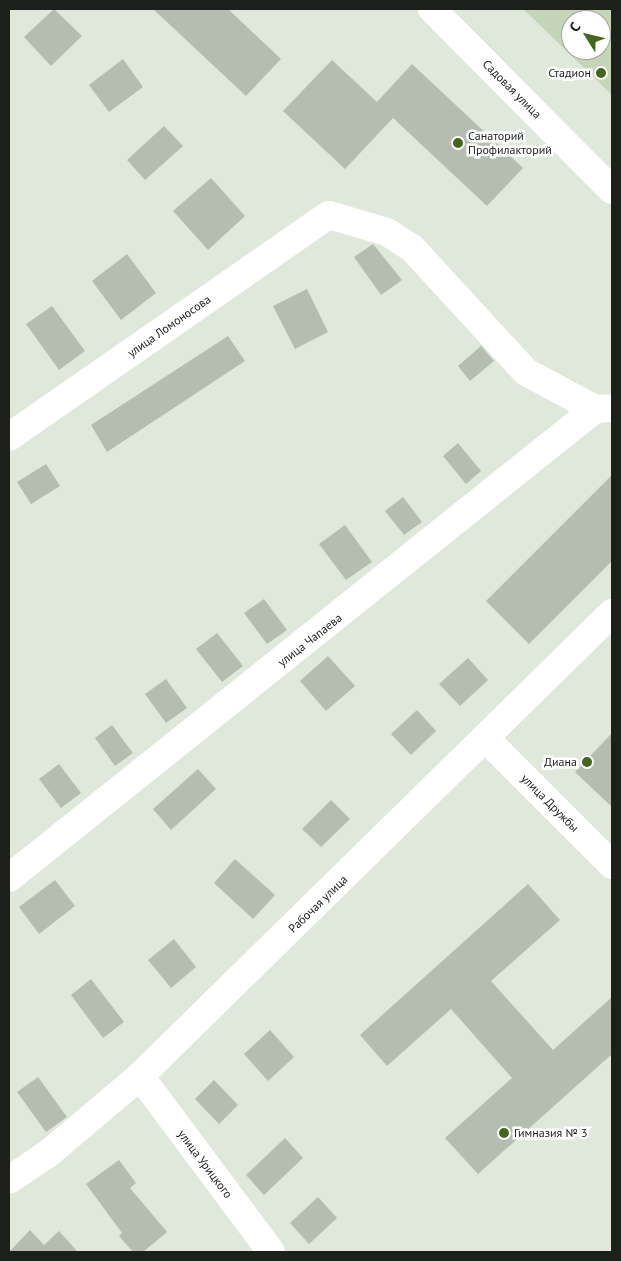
<!DOCTYPE html>
<html>
<head>
<meta charset="utf-8">
<style>
  body { margin:0 }
  #map { position:relative; width:621px; height:1261px; overflow:hidden; background:#e0e8db; font-family:"PT Sans",sans-serif }
  div>[style] { position:absolute }
  .green>* { inset:0; background:#c4d5b8 }
  .building>* { inset:0; background:#b5bcb0 }
  .minor>* { height:28px; margin:-14px; padding:0 14px; transform-origin:14px; border-radius:14px; background:#fff }
  .dots>* { width:14px; height:14px; translate:-50% -50%; box-sizing:border-box; border:2px solid #fff; border-radius:50% }
  span { translate:-50% -50%; white-space:nowrap; text-align:center; line-height:1.15; -webkit-text-stroke:5px #fff; paint-order:stroke }
  .poi-label { font-size:12px; color:#1c1f1a }
  .right { translate:-100% -50%; text-align:right }
  .left { translate:0 -50%; text-align:left }
  .street-label { font-size:12px; color:#1c1f1a }
  .frame { position:absolute; inset:0; border:10px solid #1c1f1a; pointer-events:none }
  .north { position:absolute; left:561px; top:10px; width:50px; height:50px; box-sizing:border-box; background:#fff; border:1px solid #a4a5a3; border-radius:50%; rotate:306deg; font-size:14px; font-weight:700; line-height:20px; text-align:center; color:#1c1f1a }
  .north::after { content:''; display:block; margin:auto; width:18px; height:22px; background:#43671f; clip-path:polygon(50% 0,100% 100%,50% 72%,0 100%) }
</style>
</head>
<body>
<div id="map">
  <div class="green">
    <i style="clip-path:polygon(evenodd,523px 9px,612px 9px,612px 95px,523px 9px,571px 20px,601px 20px,601px 50px,571px 50px,571px 20px)"></i>
  </div>
  <div class="building">
    <i style="clip-path:polygon(54px 9px,82px 36px,51px 66px,24px 37px)"></i>
    <i style="clip-path:polygon(153px 9px,228px 9px,281px 59px,246px 96px)"></i>
    <i style="clip-path:polygon(123px 59px,143px 87px,109px 112px,89px 85px)"></i>
    <i style="clip-path:polygon(332px 60px,377px 102px,412px 64px,523px 168px,487px 206px,393px 118px,345px 169px,283px 111px)"></i>
    <i style="clip-path:polygon(164px 126px,183px 146px,145px 180px,127px 160px)"></i>
    <i style="clip-path:polygon(211px 178px,245px 216px,208px 250px,173px 211px)"></i>
    <i style="clip-path:polygon(373px 244px,402px 280px,381px 295px,354px 257px)"></i>
    <i style="clip-path:polygon(127px 254px,156px 293px,121px 320px,92px 281px)"></i>
    <i style="clip-path:polygon(307px 289px,328px 332px,295px 349px,273px 306px)"></i>
    <i style="clip-path:polygon(52px 306px,85px 351px,59px 370px,26px 324px)"></i>
    <i style="clip-path:polygon(228px 336px,245px 361px,107px 452px,91px 425px)"></i>
    <i style="clip-path:polygon(481px 346px,494px 361px,470px 381px,458px 366px)"></i>
    <i style="clip-path:polygon(458px 443px,481px 471px,466px 484px,443px 456px)"></i>
    <i style="clip-path:polygon(46px 464px,60px 486px,31px 504px,17px 482px)"></i>
    <i style="clip-path:polygon(612px 475px,612px 561px,529px 644px,486px 601px)"></i>
    <i style="clip-path:polygon(403px 497px,422px 522px,404px 535px,385px 511px)"></i>
    <i style="clip-path:polygon(345px 525px,372px 562px,346px 580px,319px 544px)"></i>
    <i style="clip-path:polygon(264px 599px,287px 630px,267px 644px,244px 613px)"></i>
    <i style="clip-path:polygon(217px 633px,243px 666px,222px 682px,196px 649px)"></i>
    <i style="clip-path:polygon(328px 656px,355px 686px,326px 711px,300px 681px)"></i>
    <i style="clip-path:polygon(468px 658px,488px 680px,460px 706px,439px 684px)"></i>
    <i style="clip-path:polygon(166px 679px,187px 708px,166px 723px,145px 694px)"></i>
    <i style="clip-path:polygon(417px 710px,436px 731px,411px 755px,391px 734px)"></i>
    <i style="clip-path:polygon(112px 725px,133px 753px,115px 766px,95px 738px)"></i>
    <i style="clip-path:polygon(612px 733px,612px 807px,575px 772px)"></i>
    <i style="clip-path:polygon(59px 764px,81px 793px,61px 808px,39px 779px)"></i>
    <i style="clip-path:polygon(198px 769px,216px 789px,171px 830px,153px 809px)"></i>
    <i style="clip-path:polygon(331px 800px,350px 819px,321px 847px,302px 829px)"></i>
    <i style="clip-path:polygon(235px 859px,275px 895px,253px 919px,214px 883px)"></i>
    <i style="clip-path:polygon(55px 880px,75px 906px,39px 934px,19px 907px)"></i>
    <i style="clip-path:polygon(528px 884px,560px 920px,491px 981px,553px 1050px,612px 997px,612px 1054px,478px 1174px,445px 1138px,512px 1078px,451px 1009px,387px 1066px,360px 1035px)"></i>
    <i style="clip-path:polygon(174px 939px,196px 967px,171px 988px,148px 960px)"></i>
    <i style="clip-path:polygon(91px 979px,124px 1022px,103px 1038px,71px 995px)"></i>
    <i style="clip-path:polygon(270px 1030px,294px 1057px,268px 1081px,244px 1054px)"></i>
    <i style="clip-path:polygon(38px 1077px,67px 1117px,46px 1132px,17px 1092px)"></i>
    <i style="clip-path:polygon(214px 1080px,238px 1105px,219px 1124px,195px 1099px)"></i>
    <i style="clip-path:polygon(285px 1138px,303px 1158px,264px 1195px,246px 1175px)"></i>
    <i style="clip-path:polygon(119px 1160px,136px 1183px,130px 1188px,167px 1232px,143px 1252px,133px 1252px,119px 1236px,122px 1233px,86px 1184px)"></i>
    <i style="clip-path:polygon(318px 1197px,337px 1218px,309px 1244px,290px 1223px)"></i>
    <i style="clip-path:polygon(30px 1230px,44px 1245px,59px 1231px,78px 1252px,9px 1252px)"></i>
  </div>
  <div class="minor">
    <i style="left:432px;top:9px;width:255px;rotate:45.2deg"></i>
    <i style="left:9px;top:437px;width:389px;rotate:-34.8deg"></i>
    <i style="left:329px;top:215px;width:60px;rotate:16.3deg"></i>
    <i style="left:387px;top:232px;width:30px;rotate:33deg"></i>
    <i style="left:412px;top:248px;width:168px;rotate:47.4deg"></i>
    <i style="left:526px;top:372px;width:78px;rotate:28.2deg"></i>
    <i style="left:487px;top:740px;width:177px;rotate:45deg"></i>
    <i style="left:9px;top:878px;width:751px;rotate:-38.67deg"></i>
    <i style="left:595px;top:409px;width:17px;rotate:-3deg"></i>
    <i style="left:140px;top:1076px;width:219px;rotate:53.3deg"></i>
    <i style="left:9px;top:1180px;width:48px;rotate:-34deg"></i>
    <i style="left:49px;top:1153px;width:119px;rotate:-40.2deg"></i>
    <i style="left:140px;top:1076px;width:661px;rotate:-44.45deg"></i>
  </div>
  <div class="dots">
    <i style="left:601px;top:73px;background:#43671f"></i>
    <i style="left:458px;top:143px;background:#43671f"></i>
    <i style="left:587px;top:762px;background:#43671f"></i>
    <i style="left:504px;top:1133px;background:#43671f"></i>
  </div>
  <div class="poi-label">
    <span class="right" style="left:591px;top:73px">Стадион</span>
    <span class="left" style="left:468px;top:143px">Санаторий<br>Профилакторий</span>
    <span class="right" style="left:577px;top:762px">Диана</span>
    <span class="left" style="left:514px;top:1133px">Гимназия № 3</span>
  </div>
  <div class="street-label">
    <span style="left:512px;top:89px;rotate:45deg">Садовая улица</span>
    <span style="left:169px;top:326px;rotate:-35deg">улица Ломоносова</span>
    <span style="left:310px;top:640px;rotate:-38deg">улица Чапаева</span>
    <span style="left:550px;top:803px;rotate:45deg">улица Дружбы</span>
    <span style="left:318px;top:904px;rotate:-44deg">Рабочая улица</span>
    <span style="left:205px;top:1164px;rotate:53deg">улица Урицкого</span>
  </div>
  <div class="frame"></div>
  <div class="north">С</div>
</div>
</body>
</html>
